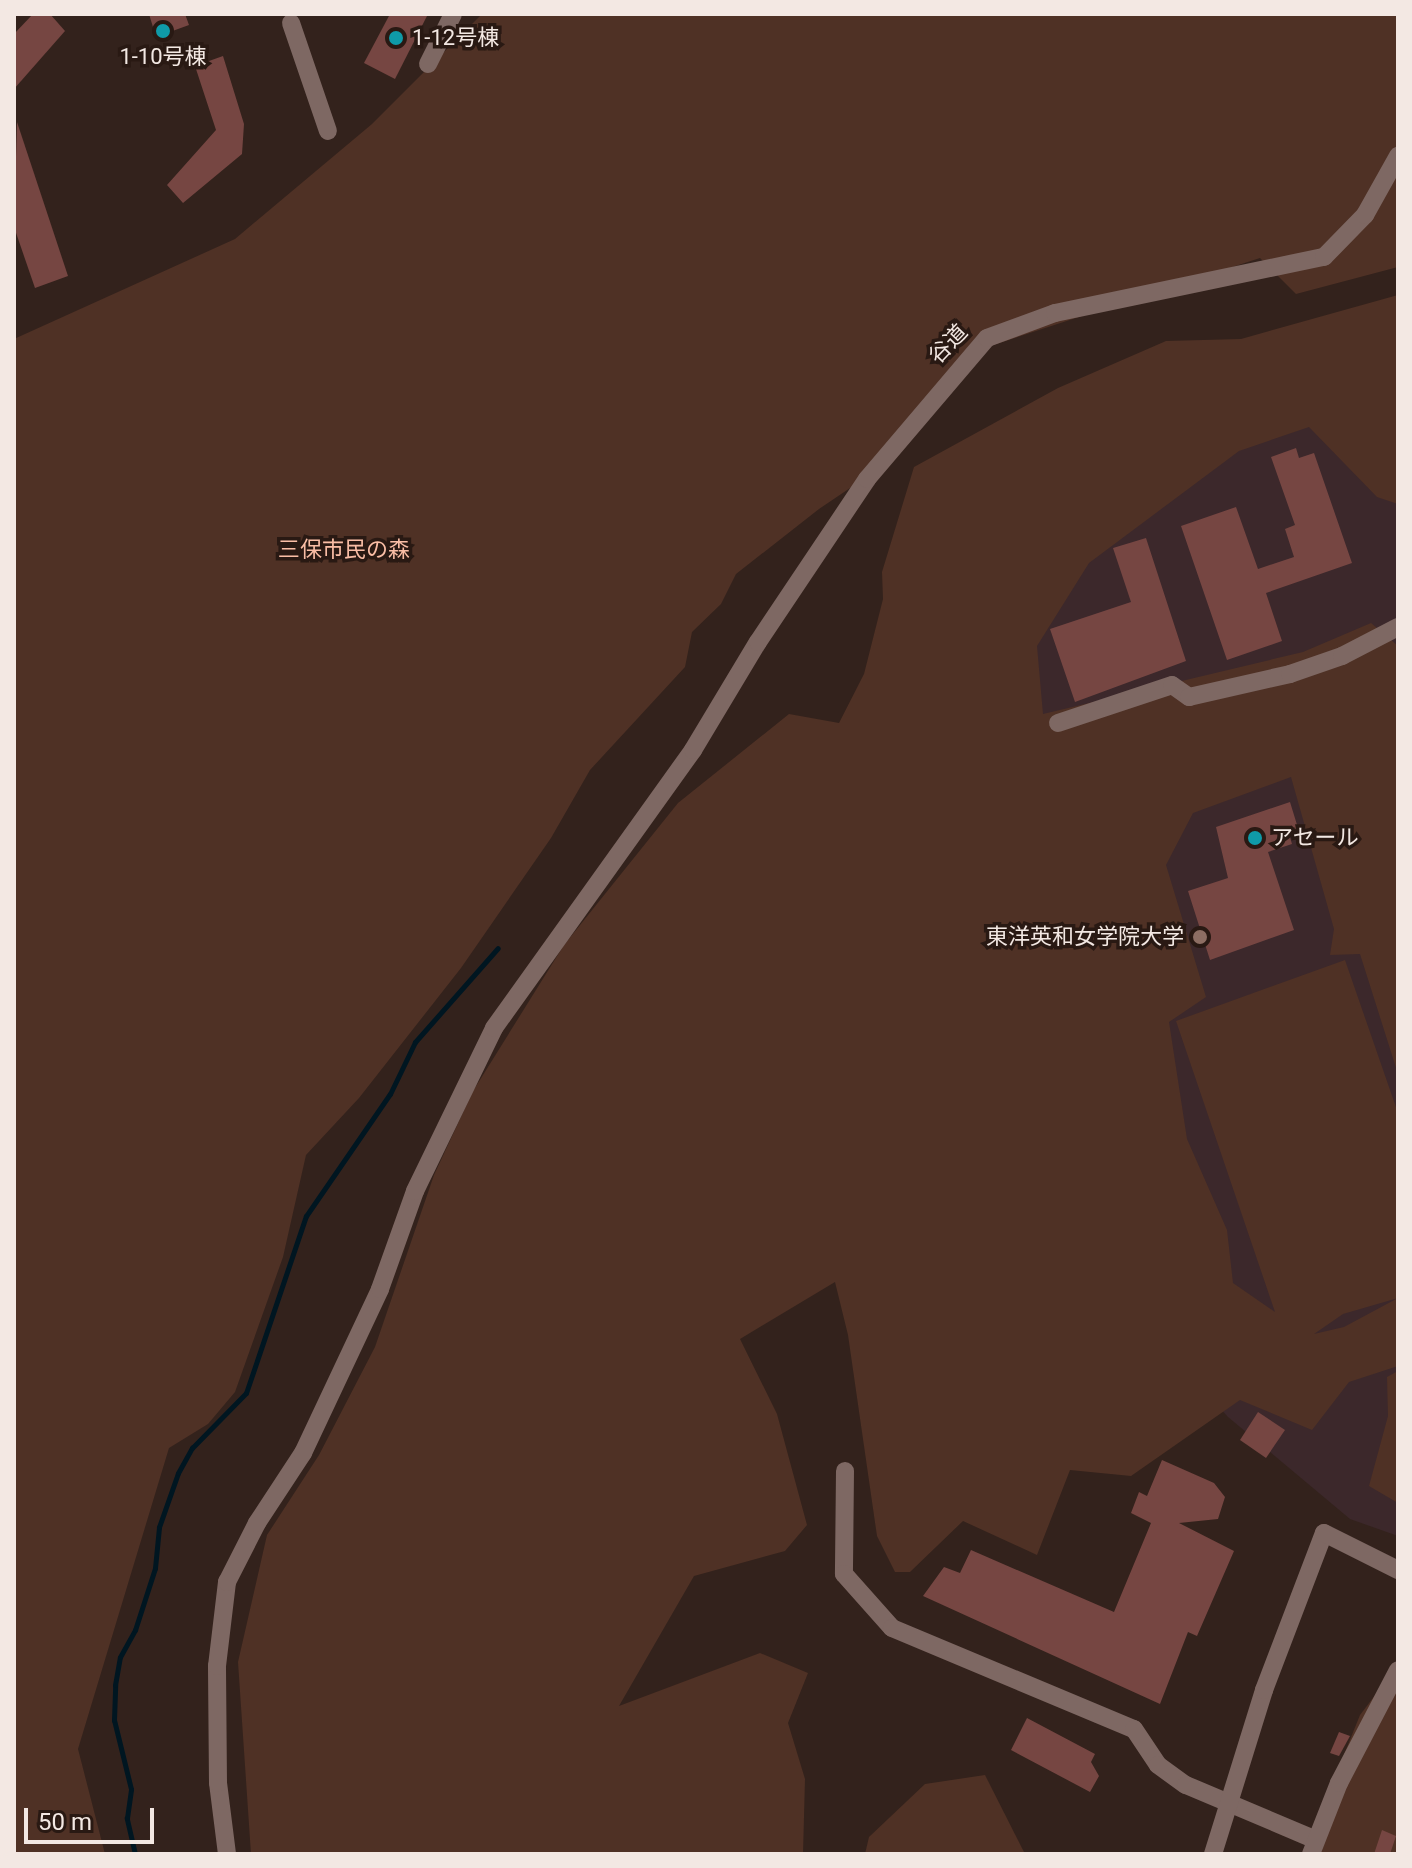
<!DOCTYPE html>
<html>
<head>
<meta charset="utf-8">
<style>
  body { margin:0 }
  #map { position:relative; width:1412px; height:1868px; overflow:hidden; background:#33221c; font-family:Roboto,"Noto Sans JP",sans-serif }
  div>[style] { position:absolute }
  .education>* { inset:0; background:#3c282b }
  .green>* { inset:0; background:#4f3125 }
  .stream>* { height:5px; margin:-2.5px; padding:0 2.5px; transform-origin:2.5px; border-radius:2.5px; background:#001621 }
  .building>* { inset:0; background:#764642 }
  .minor>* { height:18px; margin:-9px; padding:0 9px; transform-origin:9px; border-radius:9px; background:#7e6863 }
  .dots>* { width:22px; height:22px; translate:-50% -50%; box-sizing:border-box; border:4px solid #291913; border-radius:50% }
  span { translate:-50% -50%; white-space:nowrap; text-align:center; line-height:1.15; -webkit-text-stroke:7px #291913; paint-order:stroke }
  .poi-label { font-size:22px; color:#f3e8e3 }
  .left { translate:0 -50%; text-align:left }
  .right { translate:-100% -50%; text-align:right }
  .street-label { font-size:22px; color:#f3e8e3 }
  .park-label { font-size:22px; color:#f9bda5 }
  .frame { position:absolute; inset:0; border:16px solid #f3e8e3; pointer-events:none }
  .scale { position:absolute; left:24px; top:1808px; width:130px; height:36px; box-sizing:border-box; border:4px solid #f3e8e3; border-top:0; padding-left:10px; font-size:24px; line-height:28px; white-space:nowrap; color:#f3e8e3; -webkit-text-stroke:6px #291913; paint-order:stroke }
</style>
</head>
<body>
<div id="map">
  <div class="education">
    <i style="clip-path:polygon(1398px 347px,1398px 1536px,1350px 1519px,1228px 1417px,1168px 1351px,1013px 971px,1041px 574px)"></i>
  </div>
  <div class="green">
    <i style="clip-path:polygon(482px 14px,1398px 14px,1398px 267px,1296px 294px,1260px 258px,984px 348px,896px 457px,819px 509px,736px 574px,721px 604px,692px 632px,685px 667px,590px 770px,551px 838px,461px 968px,359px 1098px,306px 1155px,283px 1257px,235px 1392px,208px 1424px,169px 1448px,78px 1749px,105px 1854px,14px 1854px,14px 339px,235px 239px,372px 124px)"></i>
    <i style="clip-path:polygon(evenodd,1398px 295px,1398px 504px,1377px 497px,1309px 427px,1239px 451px,1089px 563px,1037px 646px,1043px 714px,1303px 652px,1371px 623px,1398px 646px,1398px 1074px,1360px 954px,1330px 955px,1334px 929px,1291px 777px,1193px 813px,1166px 865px,1206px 997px,1169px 1022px,1187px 1139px,1227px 1230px,1233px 1283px,1275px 1312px,1176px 1021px,1345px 960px,1398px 1113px,1398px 1366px,1349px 1382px,1312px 1430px,1240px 1400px,1131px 1476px,1070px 1470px,1037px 1555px,963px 1521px,910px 1572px,895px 1572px,877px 1536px,848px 1335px,835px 1282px,740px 1339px,777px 1414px,807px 1525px,785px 1551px,694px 1576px,619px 1706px,760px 1653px,808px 1673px,788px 1723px,805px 1779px,803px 1854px,251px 1854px,238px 1662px,267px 1535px,319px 1455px,375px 1347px,434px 1175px,473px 1091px,564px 945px,678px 803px,789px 714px,839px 723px,864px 674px,883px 599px,882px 572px,914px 467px,1058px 388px,1166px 341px,1241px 339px,1398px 295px,1398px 1298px,1344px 1327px,1314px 1334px,1343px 1314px,1398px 1298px)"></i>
    <i style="clip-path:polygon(1398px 1371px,1398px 1503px,1369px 1486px,1388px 1416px,1387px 1377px)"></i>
    <i style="clip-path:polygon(1398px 1665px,1398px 1854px,1304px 1854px,1360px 1715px)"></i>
    <i style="clip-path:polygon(985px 1775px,1025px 1854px,865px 1854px,869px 1837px,925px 1784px)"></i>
  </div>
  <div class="stream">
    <i style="left:135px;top:1854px;width:37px;rotate:-103deg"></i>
    <i style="left:127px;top:1818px;width:29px;rotate:-82deg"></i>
    <i style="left:131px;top:1789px;width:71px;rotate:-103.8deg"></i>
    <i style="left:114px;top:1720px;width:35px;rotate:-88deg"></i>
    <i style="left:115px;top:1685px;width:28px;rotate:-80deg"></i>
    <i style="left:120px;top:1657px;width:31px;rotate:-61deg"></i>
    <i style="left:135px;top:1630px;width:65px;rotate:-72.1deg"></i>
    <i style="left:155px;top:1568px;width:41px;rotate:-84.4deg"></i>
    <i style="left:159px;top:1527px;width:57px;rotate:-70.6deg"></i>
    <i style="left:178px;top:1473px;width:29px;rotate:-61deg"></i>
    <i style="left:192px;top:1448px;width:77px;rotate:-45.5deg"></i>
    <i style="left:246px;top:1393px;width:187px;rotate:-71.3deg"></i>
    <i style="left:306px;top:1216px;width:148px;rotate:-55.5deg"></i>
    <i style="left:390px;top:1094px;width:58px;rotate:-64.3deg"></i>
    <i style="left:415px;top:1042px;width:125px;rotate:-48.6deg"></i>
  </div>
  <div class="building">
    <i style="clip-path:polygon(33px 14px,50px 14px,65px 31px,14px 89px,14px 34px)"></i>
    <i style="clip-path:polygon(149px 14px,185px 14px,189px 25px,156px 37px)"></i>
    <i style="clip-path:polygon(390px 14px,428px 14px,395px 79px,364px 63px)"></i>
    <i style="clip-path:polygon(223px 56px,244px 124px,242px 154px,183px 203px,167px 185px,216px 130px,195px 66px)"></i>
    <i style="clip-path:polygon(17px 122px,68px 276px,35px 288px,14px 227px)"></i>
    <i style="clip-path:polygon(1296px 448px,1299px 458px,1314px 453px,1352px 563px,1266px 593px,1282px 641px,1227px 660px,1181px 526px,1236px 507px,1258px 569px,1294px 557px,1285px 529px,1295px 525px,1271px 457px)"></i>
    <i style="clip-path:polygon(1146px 538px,1186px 661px,1075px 702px,1050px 629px,1131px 602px,1113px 548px)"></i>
    <i style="clip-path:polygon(1290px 802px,1298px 828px,1288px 831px,1292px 844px,1268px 852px,1294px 930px,1210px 960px,1188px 891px,1228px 878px,1216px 827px)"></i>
    <i style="clip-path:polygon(1258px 1412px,1285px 1430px,1266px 1458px,1240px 1440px)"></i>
    <i style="clip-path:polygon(1162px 1460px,1214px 1483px,1225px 1497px,1218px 1519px,1179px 1523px,1234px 1551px,1197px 1636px,1188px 1632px,1160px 1704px,923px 1596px,944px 1567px,960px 1573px,971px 1550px,1114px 1612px,1151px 1523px,1131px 1513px,1139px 1492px,1147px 1496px)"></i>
    <i style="clip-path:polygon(1027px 1718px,1095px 1754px,1091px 1762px,1099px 1776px,1090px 1792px,1011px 1750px)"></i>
    <i style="clip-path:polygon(1339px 1732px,1350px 1736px,1339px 1756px,1330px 1753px)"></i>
    <i style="clip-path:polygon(1382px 1830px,1396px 1836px,1390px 1854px,1374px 1854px)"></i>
  </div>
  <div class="minor">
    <i style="left:291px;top:23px;width:114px;rotate:71.1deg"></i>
    <i style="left:428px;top:64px;width:56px;rotate:-63.4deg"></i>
    <i style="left:1058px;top:723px;width:120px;rotate:-18.4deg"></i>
    <i style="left:1172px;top:685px;width:21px;rotate:35deg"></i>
    <i style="left:1189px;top:697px;width:104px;rotate:-12.8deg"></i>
    <i style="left:1290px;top:674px;width:55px;rotate:-19.1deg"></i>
    <i style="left:1342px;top:656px;width:63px;rotate:-27.4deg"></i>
    <i style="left:845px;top:1471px;width:103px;rotate:90.6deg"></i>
    <i style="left:844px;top:1574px;width:72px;rotate:48.4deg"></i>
    <i style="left:892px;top:1628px;width:262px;rotate:22.7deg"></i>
    <i style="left:1134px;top:1729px;width:43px;rotate:56.3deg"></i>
    <i style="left:1158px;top:1765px;width:34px;rotate:36deg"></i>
    <i style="left:1186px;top:1785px;width:139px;rotate:22.9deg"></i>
    <i style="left:227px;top:1854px;width:72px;rotate:-97.2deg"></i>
    <i style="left:218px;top:1783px;width:117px;rotate:-90.5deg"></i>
    <i style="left:217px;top:1666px;width:85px;rotate:-83.2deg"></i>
    <i style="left:227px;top:1582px;width:66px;rotate:-63deg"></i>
    <i style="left:257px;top:1523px;width:84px;rotate:-56.7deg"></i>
    <i style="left:303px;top:1453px;width:181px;rotate:-64.8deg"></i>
    <i style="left:380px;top:1289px;width:104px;rotate:-70.3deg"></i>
    <i style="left:415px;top:1191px;width:181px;rotate:-64.1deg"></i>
    <i style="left:494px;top:1028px;width:342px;rotate:-54.4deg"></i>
    <i style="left:693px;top:750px;width:126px;rotate:-59deg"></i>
    <i style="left:758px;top:642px;width:196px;rotate:-56.2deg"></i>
    <i style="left:867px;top:479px;width:185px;rotate:-49.6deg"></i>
    <i style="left:987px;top:338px;width:72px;rotate:-20.2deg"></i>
    <i style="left:1055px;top:313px;width:275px;rotate:-11.8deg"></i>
    <i style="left:1324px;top:257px;width:59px;rotate:-45.7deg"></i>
    <i style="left:1365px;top:215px;width:68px;rotate:-60.8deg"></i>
    <i style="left:1213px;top:1854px;width:172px;rotate:-72.7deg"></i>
    <i style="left:1264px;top:1690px;width:168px;rotate:-69.1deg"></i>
    <i style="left:1324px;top:1533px;width:83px;rotate:26.6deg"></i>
    <i style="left:1311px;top:1854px;width:76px;rotate:-68.5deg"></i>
    <i style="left:1339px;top:1783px;width:127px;rotate:-62.4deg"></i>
  </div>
  <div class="dots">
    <i style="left:163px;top:31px;background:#0f9aa8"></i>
    <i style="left:396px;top:38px;background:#0f9aa8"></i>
    <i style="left:1255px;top:838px;background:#0f9aa8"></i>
    <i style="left:1200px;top:937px;background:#8d6e63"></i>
  </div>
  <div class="poi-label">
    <span class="left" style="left:412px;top:38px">1-12号棟</span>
    <span style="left:163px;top:57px">1-10号棟</span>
    <span class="left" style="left:1271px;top:838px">アセール</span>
    <span class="right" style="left:1184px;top:937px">東洋英和女学院大学</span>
  </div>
  <div class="street-label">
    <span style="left:948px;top:344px;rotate:-46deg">谷道</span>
  </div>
  <div class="park-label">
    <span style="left:344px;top:550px">三保市民の森</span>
  </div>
  <div class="frame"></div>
  <div class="scale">50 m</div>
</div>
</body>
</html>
